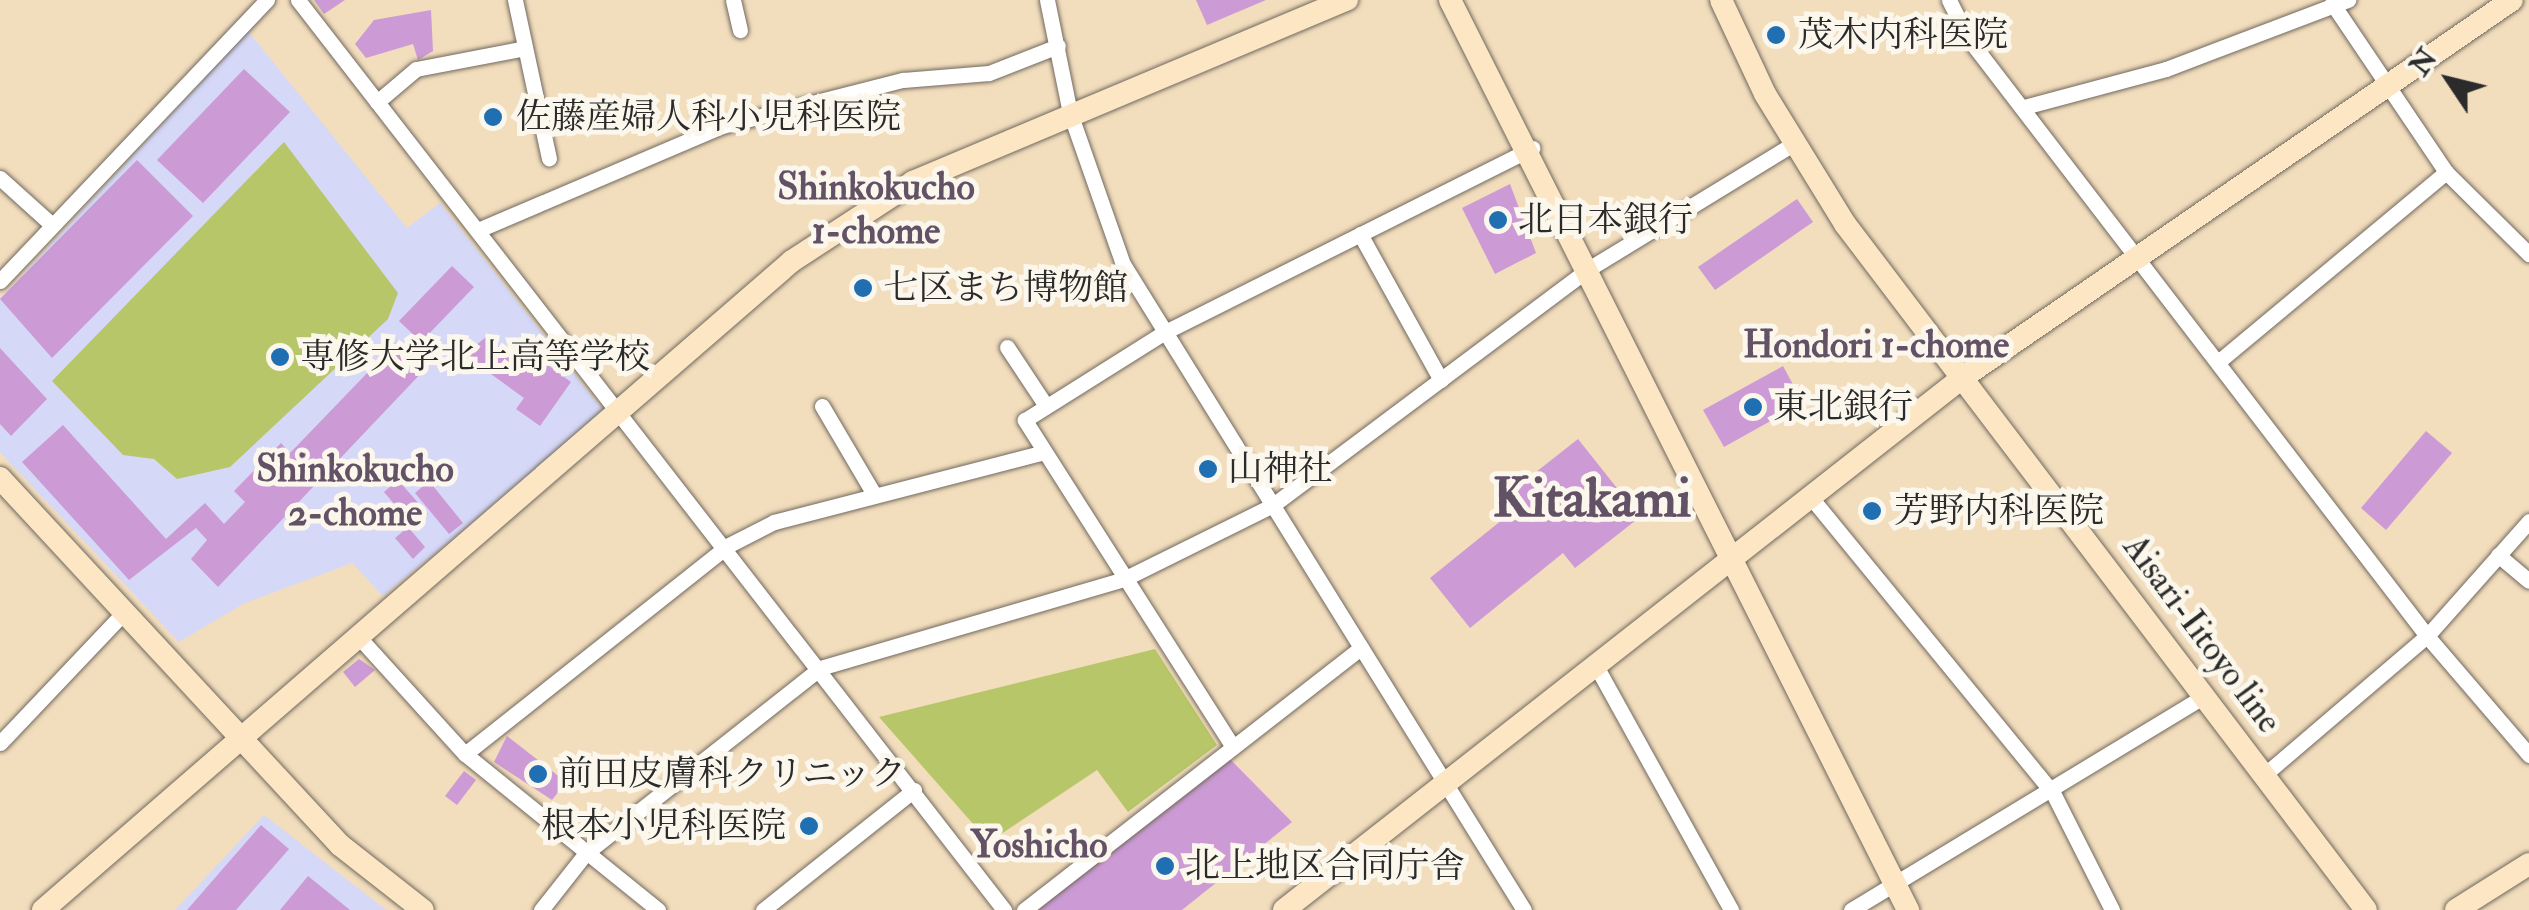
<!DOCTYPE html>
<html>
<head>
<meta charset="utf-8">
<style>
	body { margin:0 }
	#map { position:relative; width:2529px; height:910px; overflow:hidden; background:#f2ddbd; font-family:"IM FELL Double Pica","Noto Serif JP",serif }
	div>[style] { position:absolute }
	.built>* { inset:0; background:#d6d8f8 }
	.green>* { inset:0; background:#b7c668 }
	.building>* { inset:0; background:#cc9bd5 }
	.roads { filter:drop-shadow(0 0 2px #71695e) drop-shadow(0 0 2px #71695e) }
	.street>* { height:15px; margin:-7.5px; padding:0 7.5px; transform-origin:7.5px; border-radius:7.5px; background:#fff }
	.secondary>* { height:22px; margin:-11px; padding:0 11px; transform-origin:11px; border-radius:11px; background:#fce6c4 }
	.dots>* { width:28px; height:28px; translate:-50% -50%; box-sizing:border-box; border:5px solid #fbf7ec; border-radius:50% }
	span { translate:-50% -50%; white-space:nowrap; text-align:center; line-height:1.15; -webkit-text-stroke:10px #fbf7ec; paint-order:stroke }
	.poi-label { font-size:35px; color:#2b2b2b }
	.left { translate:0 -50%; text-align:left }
	.right { translate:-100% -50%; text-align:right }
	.street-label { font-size:35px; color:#2b2b2b }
	.neighbourhood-label { font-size:38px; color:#635266; font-weight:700 }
	.town-label { font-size:55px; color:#635266; font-weight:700 }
	.north { position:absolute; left:2399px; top:30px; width:100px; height:100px; -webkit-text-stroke:8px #fbf7ec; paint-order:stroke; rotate:305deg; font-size:28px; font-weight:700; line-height:40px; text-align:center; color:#2b2b2b }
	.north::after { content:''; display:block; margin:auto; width:35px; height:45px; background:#2b2b2b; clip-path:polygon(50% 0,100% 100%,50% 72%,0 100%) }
</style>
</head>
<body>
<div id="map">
	<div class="built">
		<i style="clip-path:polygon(248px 31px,407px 228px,440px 203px,606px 414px,383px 596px,352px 563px,243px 604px,179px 642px,0 452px,0 299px)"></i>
		<i style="clip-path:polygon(264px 815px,386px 910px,175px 910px)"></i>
	</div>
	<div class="green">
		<i style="clip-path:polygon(284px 142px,398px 293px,388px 319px,230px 467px,177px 479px,154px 459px,123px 455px,52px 381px)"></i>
		<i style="clip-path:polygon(1155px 649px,1217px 745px,1128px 812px,1097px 770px,989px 842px,879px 717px)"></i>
	</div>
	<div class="building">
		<i style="clip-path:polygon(314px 0,345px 0,324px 14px)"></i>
		<i style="clip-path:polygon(1196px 0,1266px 0,1207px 25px)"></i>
		<i style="clip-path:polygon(431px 10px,433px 51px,418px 60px,413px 44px,366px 58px,355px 44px,374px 20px)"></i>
		<i style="clip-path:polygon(244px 69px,290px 112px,203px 203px,157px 160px)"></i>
		<i style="clip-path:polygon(137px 160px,193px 216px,52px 358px,0 299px)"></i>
		<i style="clip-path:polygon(1510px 184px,1536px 253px,1495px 274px,1462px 208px)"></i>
		<i style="clip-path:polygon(1797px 199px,1813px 222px,1715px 290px,1698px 267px)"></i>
		<i style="clip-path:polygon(452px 266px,474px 287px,421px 342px,399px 321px)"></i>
		<i style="clip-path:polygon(486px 337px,515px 358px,523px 347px,571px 382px,540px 426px,516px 409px,524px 398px,473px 361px,469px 351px)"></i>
		<i style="clip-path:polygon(398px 341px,427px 367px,218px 587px,191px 559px,207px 540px,196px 528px,129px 580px,22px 462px,63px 425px,166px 539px,205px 503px,224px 524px,245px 502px,234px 491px,281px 443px,290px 453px)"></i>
		<i style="clip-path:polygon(0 348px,47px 399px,11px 436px,0 424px)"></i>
		<i style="clip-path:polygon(1783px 366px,1803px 403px,1724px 447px,1703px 410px)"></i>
		<i style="clip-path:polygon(2426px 431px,2452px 453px,2386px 530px,2361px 508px)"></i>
		<i style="clip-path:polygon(1578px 439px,1640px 517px,1575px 568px,1563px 553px,1470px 628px,1430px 578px,1518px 507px,1508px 494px)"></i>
		<i style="clip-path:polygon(398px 480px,428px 514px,413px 526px,384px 492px)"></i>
		<i style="clip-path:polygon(429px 481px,463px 523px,449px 534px,415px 493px)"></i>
		<i style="clip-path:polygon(408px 527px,425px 547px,413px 559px,395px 538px)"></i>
		<i style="clip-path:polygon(359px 659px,375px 670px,355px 687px,343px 672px)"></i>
		<i style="clip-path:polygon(507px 736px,566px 782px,552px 800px,494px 762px)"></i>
		<i style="clip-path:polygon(1228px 757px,1292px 822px,1182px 910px,1038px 910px)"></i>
		<i style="clip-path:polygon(464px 771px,476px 780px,457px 805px,445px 796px)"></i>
		<i style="clip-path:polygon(261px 825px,289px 849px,236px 910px,187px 910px)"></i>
		<i style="clip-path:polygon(308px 876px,350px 910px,280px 910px)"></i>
	</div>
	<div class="roads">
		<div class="street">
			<i style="left:298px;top:0;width:1152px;rotate:52.19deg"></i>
			<i style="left:515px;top:0;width:162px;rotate:77.9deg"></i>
			<i style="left:733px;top:0;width:31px;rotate:77deg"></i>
			<i style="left:1047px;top:0;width:115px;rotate:78.5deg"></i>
			<i style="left:1070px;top:113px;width:160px;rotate:70.7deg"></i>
			<i style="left:1123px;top:264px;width:760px;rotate:58.17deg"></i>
			<i style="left:1949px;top:0;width:42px;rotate:63.4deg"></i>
			<i style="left:1968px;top:38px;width:754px;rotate:52.49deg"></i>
			<i style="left:2427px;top:636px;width:157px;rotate:49.4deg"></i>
			<i style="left:2332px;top:3px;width:204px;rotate:56deg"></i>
			<i style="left:2446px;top:172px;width:117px;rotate:44.7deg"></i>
			<i style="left:377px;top:102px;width:51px;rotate:-40.2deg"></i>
			<i style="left:416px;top:69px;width:111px;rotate:-10.9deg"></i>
			<i style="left:2024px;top:107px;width:147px;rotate:-15deg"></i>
			<i style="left:2166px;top:69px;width:195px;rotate:-20.8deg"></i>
			<i style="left:0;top:178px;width:70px;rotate:42.1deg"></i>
			<i style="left:478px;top:230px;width:265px;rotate:-23.1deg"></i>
			<i style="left:722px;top:126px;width:187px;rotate:-14.3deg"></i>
			<i style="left:903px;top:80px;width:86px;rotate:-4.7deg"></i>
			<i style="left:989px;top:73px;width:74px;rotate:-21.4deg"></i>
			<i style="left:1360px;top:234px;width:167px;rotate:61deg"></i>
			<i style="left:0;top:281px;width:388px;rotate:-46.5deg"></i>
			<i style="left:1007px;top:347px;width:71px;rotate:56.5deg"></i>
			<i style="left:2218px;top:362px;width:297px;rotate:-39.8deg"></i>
			<i style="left:822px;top:406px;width:104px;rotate:59.5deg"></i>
			<i style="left:1809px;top:495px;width:385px;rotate:50.7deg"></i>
			<i style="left:2053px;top:793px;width:131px;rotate:63.2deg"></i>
			<i style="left:2498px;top:555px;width:40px;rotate:40deg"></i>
			<i style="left:356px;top:634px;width:162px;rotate:47.8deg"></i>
			<i style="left:465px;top:754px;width:248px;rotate:38.9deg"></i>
			<i style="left:1596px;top:666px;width:279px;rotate:61deg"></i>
			<i style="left:0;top:743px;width:183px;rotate:-46.5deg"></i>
			<i style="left:1233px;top:747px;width:388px;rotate:-122.5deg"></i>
			<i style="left:1025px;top:420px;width:165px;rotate:-32.2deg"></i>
			<i style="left:1165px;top:332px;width:411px;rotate:-26.6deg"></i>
			<i style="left:465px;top:754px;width:335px;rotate:-38.4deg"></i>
			<i style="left:727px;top:546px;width:53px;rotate:-27.1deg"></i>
			<i style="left:774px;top:522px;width:275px;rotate:-14.5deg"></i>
			<i style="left:2264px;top:775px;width:214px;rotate:-40.5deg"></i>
			<i style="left:2427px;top:636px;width:154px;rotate:-48.4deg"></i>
			<i style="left:541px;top:910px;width:73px;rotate:-51.7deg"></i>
			<i style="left:586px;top:853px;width:298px;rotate:-38.3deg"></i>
			<i style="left:820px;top:668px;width:317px;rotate:-16.3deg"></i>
			<i style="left:1124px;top:579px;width:166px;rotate:-26.4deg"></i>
			<i style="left:1273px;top:505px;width:396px;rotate:-36.8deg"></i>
			<i style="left:1590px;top:268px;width:240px;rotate:-31.4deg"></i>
			<i style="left:763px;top:910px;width:193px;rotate:-38.5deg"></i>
			<i style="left:1024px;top:910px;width:427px;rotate:-37.9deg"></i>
			<i style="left:1851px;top:910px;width:414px;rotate:-31.2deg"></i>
		</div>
		<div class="secondary">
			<i style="left:1450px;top:0;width:1019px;rotate:63.28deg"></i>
			<i style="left:1721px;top:0;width:104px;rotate:64.9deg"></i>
			<i style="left:1765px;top:94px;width:153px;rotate:58.4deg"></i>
			<i style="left:1845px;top:224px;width:861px;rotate:52.78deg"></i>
			<i style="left:0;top:478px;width:500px;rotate:47.19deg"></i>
			<i style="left:340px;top:845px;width:105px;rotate:38.1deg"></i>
			<i style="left:43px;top:910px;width:991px;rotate:-40.91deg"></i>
			<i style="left:792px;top:261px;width:145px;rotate:-33.1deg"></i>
			<i style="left:913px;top:182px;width:471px;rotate:-22.8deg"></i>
			<i style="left:1284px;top:910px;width:862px;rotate:-38.12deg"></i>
			<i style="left:1962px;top:378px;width:667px;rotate:-34.5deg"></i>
			<i style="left:2456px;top:910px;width:86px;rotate:-32.2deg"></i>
		</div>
	</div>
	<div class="dots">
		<i style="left:1776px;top:35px;background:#1f6fb2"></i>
		<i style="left:493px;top:117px;background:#1f6fb2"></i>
		<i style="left:1498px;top:220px;background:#1f6fb2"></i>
		<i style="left:863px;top:288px;background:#1f6fb2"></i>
		<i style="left:280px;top:357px;background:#1f6fb2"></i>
		<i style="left:1753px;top:407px;background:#1f6fb2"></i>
		<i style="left:1208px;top:469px;background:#1f6fb2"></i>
		<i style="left:1872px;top:511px;background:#1f6fb2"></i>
		<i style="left:538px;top:774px;background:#1f6fb2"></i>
		<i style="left:809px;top:826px;background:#1f6fb2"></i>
		<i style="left:1165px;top:866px;background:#1f6fb2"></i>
	</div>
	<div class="poi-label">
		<span class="left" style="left:1798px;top:35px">茂木内科医院</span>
		<span class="left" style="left:516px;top:117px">佐藤産婦人科小児科医院</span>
		<span class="left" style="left:1518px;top:220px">北日本銀行</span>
		<span class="left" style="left:883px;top:288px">七区まち博物館</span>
		<span class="left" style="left:300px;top:357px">専修大学北上高等学校</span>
		<span class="left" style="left:1773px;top:407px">東北銀行</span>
		<span class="left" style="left:1228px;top:469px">山神社</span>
		<span class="left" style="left:1894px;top:511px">芳野内科医院</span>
		<span class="left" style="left:558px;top:774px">前田皮膚科クリニック</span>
		<span class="right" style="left:786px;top:826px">根本小児科医院</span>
		<span class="left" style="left:1185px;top:866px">北上地区合同庁舎</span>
	</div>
	<div class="street-label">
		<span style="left:2202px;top:634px;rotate:53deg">Aisari-Iitoyo line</span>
	</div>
	<div class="neighbourhood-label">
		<span style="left:876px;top:210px">Shinkokucho<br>1-chome</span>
		<span style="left:1876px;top:346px">Hondori 1-chome</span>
		<span style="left:355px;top:492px">Shinkokucho<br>2-chome</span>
		<span style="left:1039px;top:846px">Yoshicho</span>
	</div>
	<div class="town-label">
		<span style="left:1592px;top:499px">Kitakami</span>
	</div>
	<div class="north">N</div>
</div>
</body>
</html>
